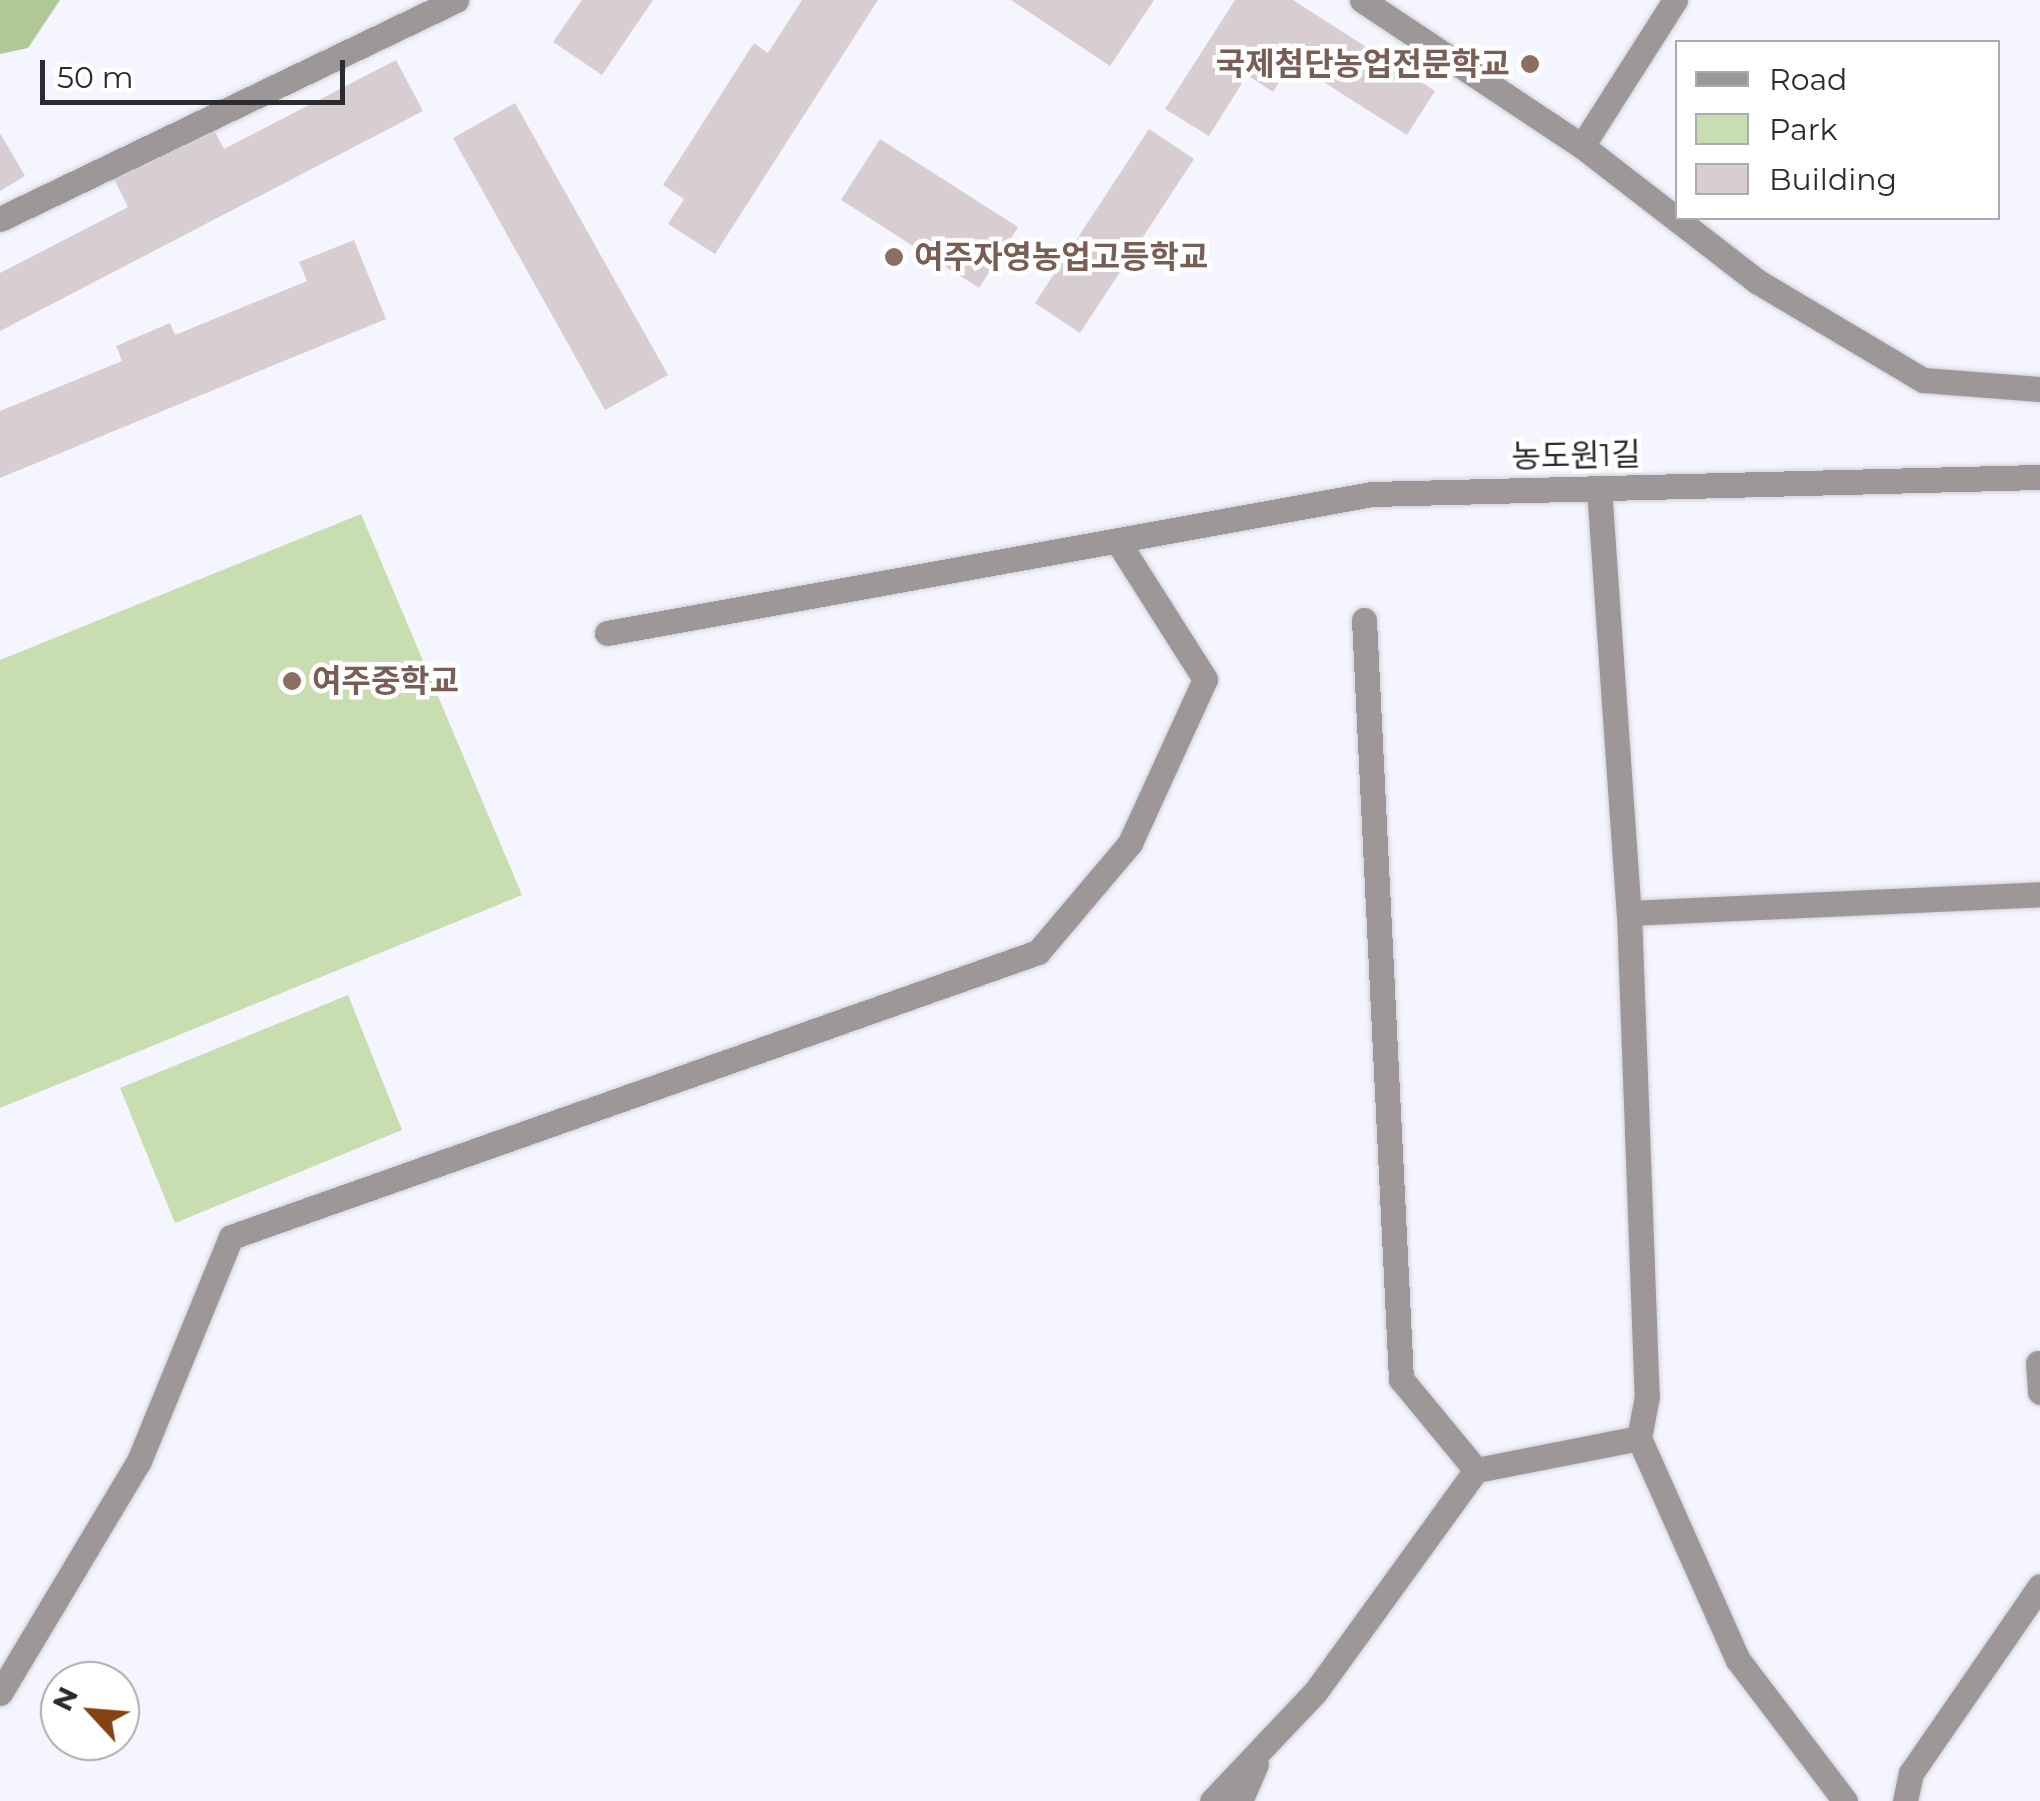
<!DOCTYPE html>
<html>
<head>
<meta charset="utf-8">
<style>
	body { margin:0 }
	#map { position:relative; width:2040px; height:1801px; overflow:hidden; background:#f4f5ff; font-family:Montserrat,"Noto Sans KR",sans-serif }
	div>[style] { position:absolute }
	.green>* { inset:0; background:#c8deb0 }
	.forest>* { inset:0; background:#b0c895 }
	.building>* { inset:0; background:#d8ced1 }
	.roads { filter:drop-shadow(0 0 2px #d0d1da) drop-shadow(0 0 2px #d0d1da) }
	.service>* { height:25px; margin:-12.5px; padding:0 12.5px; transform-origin:12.5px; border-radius:12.5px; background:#9d9897 }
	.minor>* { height:25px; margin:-12.5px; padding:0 12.5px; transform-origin:12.5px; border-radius:12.5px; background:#9d9897 }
	.dots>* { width:28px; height:28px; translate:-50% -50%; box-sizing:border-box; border:5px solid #fff; border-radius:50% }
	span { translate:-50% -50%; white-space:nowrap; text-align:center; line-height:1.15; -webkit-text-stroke:9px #fff; paint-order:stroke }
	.education-label { font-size:32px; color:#785e54; font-weight:700 }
	.right { translate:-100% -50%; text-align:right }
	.left { translate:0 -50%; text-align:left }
	.street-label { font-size:32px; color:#2b2c2f }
	.legend { position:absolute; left:1675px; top:40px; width:325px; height:180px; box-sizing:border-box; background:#fff; border:2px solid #aaabac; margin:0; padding:12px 18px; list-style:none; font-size:30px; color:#2b2c2f }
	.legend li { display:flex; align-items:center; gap:20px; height:50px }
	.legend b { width:50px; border:2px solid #aaabac }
	.north { position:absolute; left:40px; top:1661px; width:100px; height:100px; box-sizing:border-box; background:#fff; border:2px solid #aaabac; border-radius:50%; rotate:296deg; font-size:28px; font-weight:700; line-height:40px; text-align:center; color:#2b2c2f }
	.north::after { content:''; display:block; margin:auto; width:35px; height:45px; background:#844211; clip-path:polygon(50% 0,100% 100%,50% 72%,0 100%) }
	.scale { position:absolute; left:40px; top:60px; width:305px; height:45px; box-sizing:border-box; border:5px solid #2b2c2f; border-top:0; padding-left:12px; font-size:30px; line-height:35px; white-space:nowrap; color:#2b2c2f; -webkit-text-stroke:8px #fff; paint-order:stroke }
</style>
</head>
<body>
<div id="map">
	<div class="green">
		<i style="clip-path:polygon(361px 514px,522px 895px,0 1108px,0 660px)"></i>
		<i style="clip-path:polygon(348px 995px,402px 1130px,175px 1223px,120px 1088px)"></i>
	</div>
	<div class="forest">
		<i style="clip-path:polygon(0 0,60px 0,28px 48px,0 54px)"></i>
	</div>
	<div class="building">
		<i style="clip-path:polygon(582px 0,653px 0,602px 75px,553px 42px)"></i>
		<i style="clip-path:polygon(802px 0,878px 0,715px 254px,668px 224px,684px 199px,663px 185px,754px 43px,768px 53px)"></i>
		<i style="clip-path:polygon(1011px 0,1154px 0,1110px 66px)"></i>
		<i style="clip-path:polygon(1235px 0,1293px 0,1435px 91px,1407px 135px,1292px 62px,1273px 92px,1247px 75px,1209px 136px,1165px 109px)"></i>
		<i style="clip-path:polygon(396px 60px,423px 111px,0 331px,0 273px,128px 207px,112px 175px,211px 124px,224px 149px)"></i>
		<i style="clip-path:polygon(515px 103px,668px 375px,605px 410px,453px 138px)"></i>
		<i style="clip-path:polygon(1149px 129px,1194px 159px,1080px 333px,1035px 303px)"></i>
		<i style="clip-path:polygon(0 133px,25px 176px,0 191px)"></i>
		<i style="clip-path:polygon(880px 139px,1018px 227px,979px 288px,841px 200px)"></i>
		<i style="clip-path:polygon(354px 240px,386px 319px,0 478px,0 411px,122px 361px,116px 346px,170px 323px,175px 335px,307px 281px,299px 262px)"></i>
	</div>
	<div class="roads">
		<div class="service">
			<i style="left:1362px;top:0;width:264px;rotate:33.6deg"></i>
			<i style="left:1582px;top:146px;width:222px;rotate:37.7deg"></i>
			<i style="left:1758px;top:282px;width:192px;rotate:30.7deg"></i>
			<i style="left:1923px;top:380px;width:117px;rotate:4.4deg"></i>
			<i style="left:1582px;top:146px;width:173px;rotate:-57.5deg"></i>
			<i style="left:0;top:219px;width:506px;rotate:-25.65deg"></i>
			<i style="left:1599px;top:488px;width:426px;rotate:86deg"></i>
			<i style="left:1629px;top:913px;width:483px;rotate:87.9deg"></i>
			<i style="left:1647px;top:1396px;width:43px;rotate:100.8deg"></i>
			<i style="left:1639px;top:1438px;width:243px;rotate:66deg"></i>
			<i style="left:1738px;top:1660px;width:177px;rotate:52.8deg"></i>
			<i style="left:1629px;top:913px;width:411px;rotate:-2.6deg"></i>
			<i style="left:2038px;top:1363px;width:29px;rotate:86deg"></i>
			<i style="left:1476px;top:1470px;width:166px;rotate:-11.1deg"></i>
			<i style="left:1212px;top:1801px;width:151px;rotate:-46.6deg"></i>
			<i style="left:1316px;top:1691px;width:273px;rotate:-54.1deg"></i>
			<i style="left:1476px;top:1470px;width:118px;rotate:-129.5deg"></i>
			<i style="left:1401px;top:1379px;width:760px;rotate:-92.79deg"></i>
			<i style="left:1240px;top:1801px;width:40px;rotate:-66.6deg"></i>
			<i style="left:1905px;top:1801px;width:29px;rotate:-78deg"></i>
			<i style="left:1911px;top:1773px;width:227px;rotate:-55.4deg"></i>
		</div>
		<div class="minor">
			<i style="left:607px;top:633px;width:778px;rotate:-10.3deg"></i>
			<i style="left:1372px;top:494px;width:668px;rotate:-1.46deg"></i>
			<i style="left:0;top:1693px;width:270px;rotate:-59.1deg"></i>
			<i style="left:139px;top:1461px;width:242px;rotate:-67.7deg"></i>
			<i style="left:231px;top:1237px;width:856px;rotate:-19.45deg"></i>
			<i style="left:1038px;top:952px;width:143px;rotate:-49.8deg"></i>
			<i style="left:1130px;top:843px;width:180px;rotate:-65.4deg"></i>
			<i style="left:1205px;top:679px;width:162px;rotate:-122.4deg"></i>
		</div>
	</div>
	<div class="dots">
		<i style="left:1530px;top:64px;background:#8d6e63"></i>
		<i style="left:894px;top:257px;background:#8d6e63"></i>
		<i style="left:292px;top:681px;background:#8d6e63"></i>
	</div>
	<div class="education-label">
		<span class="right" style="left:1510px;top:64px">국제첨단농업전문학교</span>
		<span class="left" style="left:914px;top:257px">여주자영농업고등학교</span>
		<span class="left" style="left:312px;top:681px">여주중학교</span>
	</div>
	<div class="street-label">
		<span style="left:1576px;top:456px;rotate:-1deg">농도원1길</span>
	</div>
	<ul class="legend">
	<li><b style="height:12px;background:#9d9897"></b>Road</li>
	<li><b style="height:28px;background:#c8deb0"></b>Park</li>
	<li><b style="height:28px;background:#d8ced1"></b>Building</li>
	</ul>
	<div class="north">N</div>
	<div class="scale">50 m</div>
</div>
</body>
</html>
